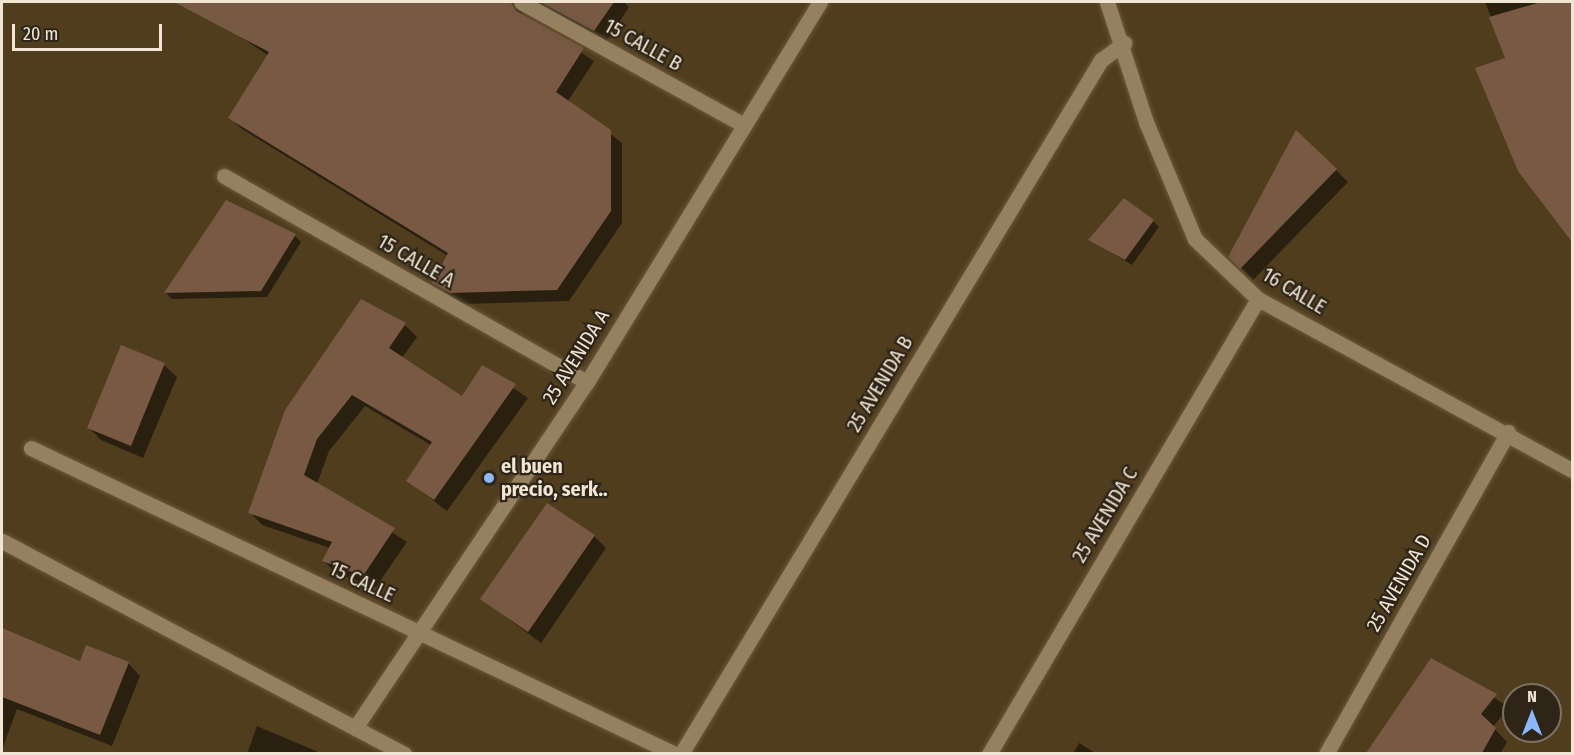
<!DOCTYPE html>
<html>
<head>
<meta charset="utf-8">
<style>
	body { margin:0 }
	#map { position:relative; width:1574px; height:755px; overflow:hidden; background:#503d1e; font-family:"Fira Sans Condensed",sans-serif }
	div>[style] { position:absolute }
	.shadow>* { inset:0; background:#0007 }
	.building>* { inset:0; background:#785943 }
	.roads { filter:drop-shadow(0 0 2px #6a593d) drop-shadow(0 0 2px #6a593d) }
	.minor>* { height:15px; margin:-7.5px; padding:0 7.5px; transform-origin:7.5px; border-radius:7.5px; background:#95805f }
	.dots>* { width:16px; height:16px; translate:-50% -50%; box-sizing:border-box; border:3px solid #2e2518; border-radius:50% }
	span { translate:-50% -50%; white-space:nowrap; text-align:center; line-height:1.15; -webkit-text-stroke:4.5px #2e2518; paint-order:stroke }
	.street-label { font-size:20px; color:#f1e5d3 }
	.poi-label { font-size:20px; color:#f1e5d3; font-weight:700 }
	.left { translate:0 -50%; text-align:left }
	.frame { position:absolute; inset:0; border:3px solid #f1e5d3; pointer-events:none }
	.north { position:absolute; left:1502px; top:683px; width:60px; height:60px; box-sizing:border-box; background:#2e2518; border:2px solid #7c7263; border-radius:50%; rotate:0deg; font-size:16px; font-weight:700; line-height:24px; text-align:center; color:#f1e5d3 }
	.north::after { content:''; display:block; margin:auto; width:21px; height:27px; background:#8bb9fc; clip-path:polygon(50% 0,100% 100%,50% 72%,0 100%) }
	.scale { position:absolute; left:12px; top:24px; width:150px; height:27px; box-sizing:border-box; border:3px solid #f1e5d3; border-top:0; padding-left:8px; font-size:18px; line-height:21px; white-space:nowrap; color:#f1e5d3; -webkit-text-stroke:4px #2e2518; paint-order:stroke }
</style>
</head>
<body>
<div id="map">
	<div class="shadow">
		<i style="clip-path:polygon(242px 2px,388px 2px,397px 7px,400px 2px,624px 2px,629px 7px,606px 42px,528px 4px,522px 14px,594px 61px,568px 101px,622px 143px,622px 223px,569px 301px,462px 304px,433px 282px,448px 256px,242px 129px,230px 118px,269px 56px,227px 28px)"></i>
		<i style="clip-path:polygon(1485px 2px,1572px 2px,1572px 239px,1519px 170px,1507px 59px)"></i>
		<i style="clip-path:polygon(1336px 170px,1348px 182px,1253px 280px,1230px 257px)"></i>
		<i style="clip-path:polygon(1153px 221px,1159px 227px,1132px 265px,1090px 240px)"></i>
		<i style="clip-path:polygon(295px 236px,301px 242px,267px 297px,172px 299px,166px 293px)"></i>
		<i style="clip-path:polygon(405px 325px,417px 337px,402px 358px,462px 398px,482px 367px,528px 398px,447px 511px,408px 481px,431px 445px,365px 406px,329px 451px,317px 484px,407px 542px,376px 587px,336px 573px,324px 561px,330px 548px,262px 525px,250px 512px)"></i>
		<i style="clip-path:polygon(122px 347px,164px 365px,177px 377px,143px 458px,101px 440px,89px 428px)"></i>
		<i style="clip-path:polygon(594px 536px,606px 548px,541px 643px,482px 599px)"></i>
		<i style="clip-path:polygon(2px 630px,81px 663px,128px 663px,140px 676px,112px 746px,17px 709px,2px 750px)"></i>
		<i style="clip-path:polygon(1432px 660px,1509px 707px,1493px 727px,1507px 742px,1500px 754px,1371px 754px)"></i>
		<i style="clip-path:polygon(257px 726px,323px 754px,247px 754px)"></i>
		<i style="clip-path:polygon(1079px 743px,1097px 754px,1073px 754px)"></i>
	</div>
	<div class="building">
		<i style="clip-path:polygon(174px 2px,511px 2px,516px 11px,584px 48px,556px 92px,611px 130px,611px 211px,557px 290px,450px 293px,432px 283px,448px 253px,228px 118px,269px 52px)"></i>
		<i style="clip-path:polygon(540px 2px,614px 2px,594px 31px)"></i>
		<i style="clip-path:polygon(1541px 2px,1572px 2px,1572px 242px,1518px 171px,1475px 68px,1505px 58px,1489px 17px)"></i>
		<i style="clip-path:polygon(1296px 130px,1337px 169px,1240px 269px,1228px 257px)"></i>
		<i style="clip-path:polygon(1124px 198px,1154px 220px,1125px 260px,1088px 240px)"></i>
		<i style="clip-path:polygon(226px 200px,296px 234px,261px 291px,164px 293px)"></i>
		<i style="clip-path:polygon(361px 299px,406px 323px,389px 348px,462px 396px,482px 365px,516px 384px,434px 500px,406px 481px,432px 442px,352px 395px,317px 439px,304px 475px,395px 528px,363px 576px,322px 561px,332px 542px,248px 513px,285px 410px)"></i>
		<i style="clip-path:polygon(121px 345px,165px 363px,131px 446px,87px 428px)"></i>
		<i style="clip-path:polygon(547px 503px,595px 535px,528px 632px,480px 599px)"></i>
		<i style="clip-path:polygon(2px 628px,80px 661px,86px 645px,129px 662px,100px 735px,2px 697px)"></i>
		<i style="clip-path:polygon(1431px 658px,1497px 694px,1481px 714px,1496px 728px,1482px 753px,1366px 753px)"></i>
	</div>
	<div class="roads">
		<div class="minor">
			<i style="left:521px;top:2px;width:255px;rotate:28.9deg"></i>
			<i style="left:1107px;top:2px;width:126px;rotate:72deg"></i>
			<i style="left:1146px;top:122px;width:127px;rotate:67.3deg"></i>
			<i style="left:1195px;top:239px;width:87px;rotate:43.6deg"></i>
			<i style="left:1258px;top:299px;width:358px;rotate:28.6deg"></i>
			<i style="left:224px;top:176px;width:417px;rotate:29.6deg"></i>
			<i style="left:31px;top:448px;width:713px;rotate:25.41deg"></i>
			<i style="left:2px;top:541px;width:455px;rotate:27.9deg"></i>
			<i style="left:355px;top:728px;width:417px;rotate:-56.2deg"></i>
			<i style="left:587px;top:382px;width:446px;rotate:-58.5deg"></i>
			<i style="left:681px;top:754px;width:811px;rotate:-58.82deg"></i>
			<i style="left:1101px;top:60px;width:29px;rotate:-36deg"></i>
			<i style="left:989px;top:754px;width:529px;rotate:-59.41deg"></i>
			<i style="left:1326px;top:754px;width:370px;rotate:-60.5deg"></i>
		</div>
	</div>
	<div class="dots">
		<i style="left:489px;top:478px;background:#8bb9fc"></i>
	</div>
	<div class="street-label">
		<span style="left:643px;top:45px;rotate:29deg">15 CALLE B</span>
		<span style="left:416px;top:261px;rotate:30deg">15 CALLE A</span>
		<span style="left:1294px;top:291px;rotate:31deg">16 CALLE</span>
		<span style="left:576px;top:357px;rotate:-58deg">25 AVENIDA A</span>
		<span style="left:880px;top:384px;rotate:-59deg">25 AVENIDA B</span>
		<span style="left:1105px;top:515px;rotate:-59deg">25 AVENIDA C</span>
		<span style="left:362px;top:582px;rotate:25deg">15 CALLE</span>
		<span style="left:1399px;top:583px;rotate:-60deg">25 AVENIDA D</span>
	</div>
	<div class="poi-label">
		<span class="left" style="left:501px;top:478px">el buen<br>precio, serk..</span>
	</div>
	<div class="frame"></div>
	<div class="north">N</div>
	<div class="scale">20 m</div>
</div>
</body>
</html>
